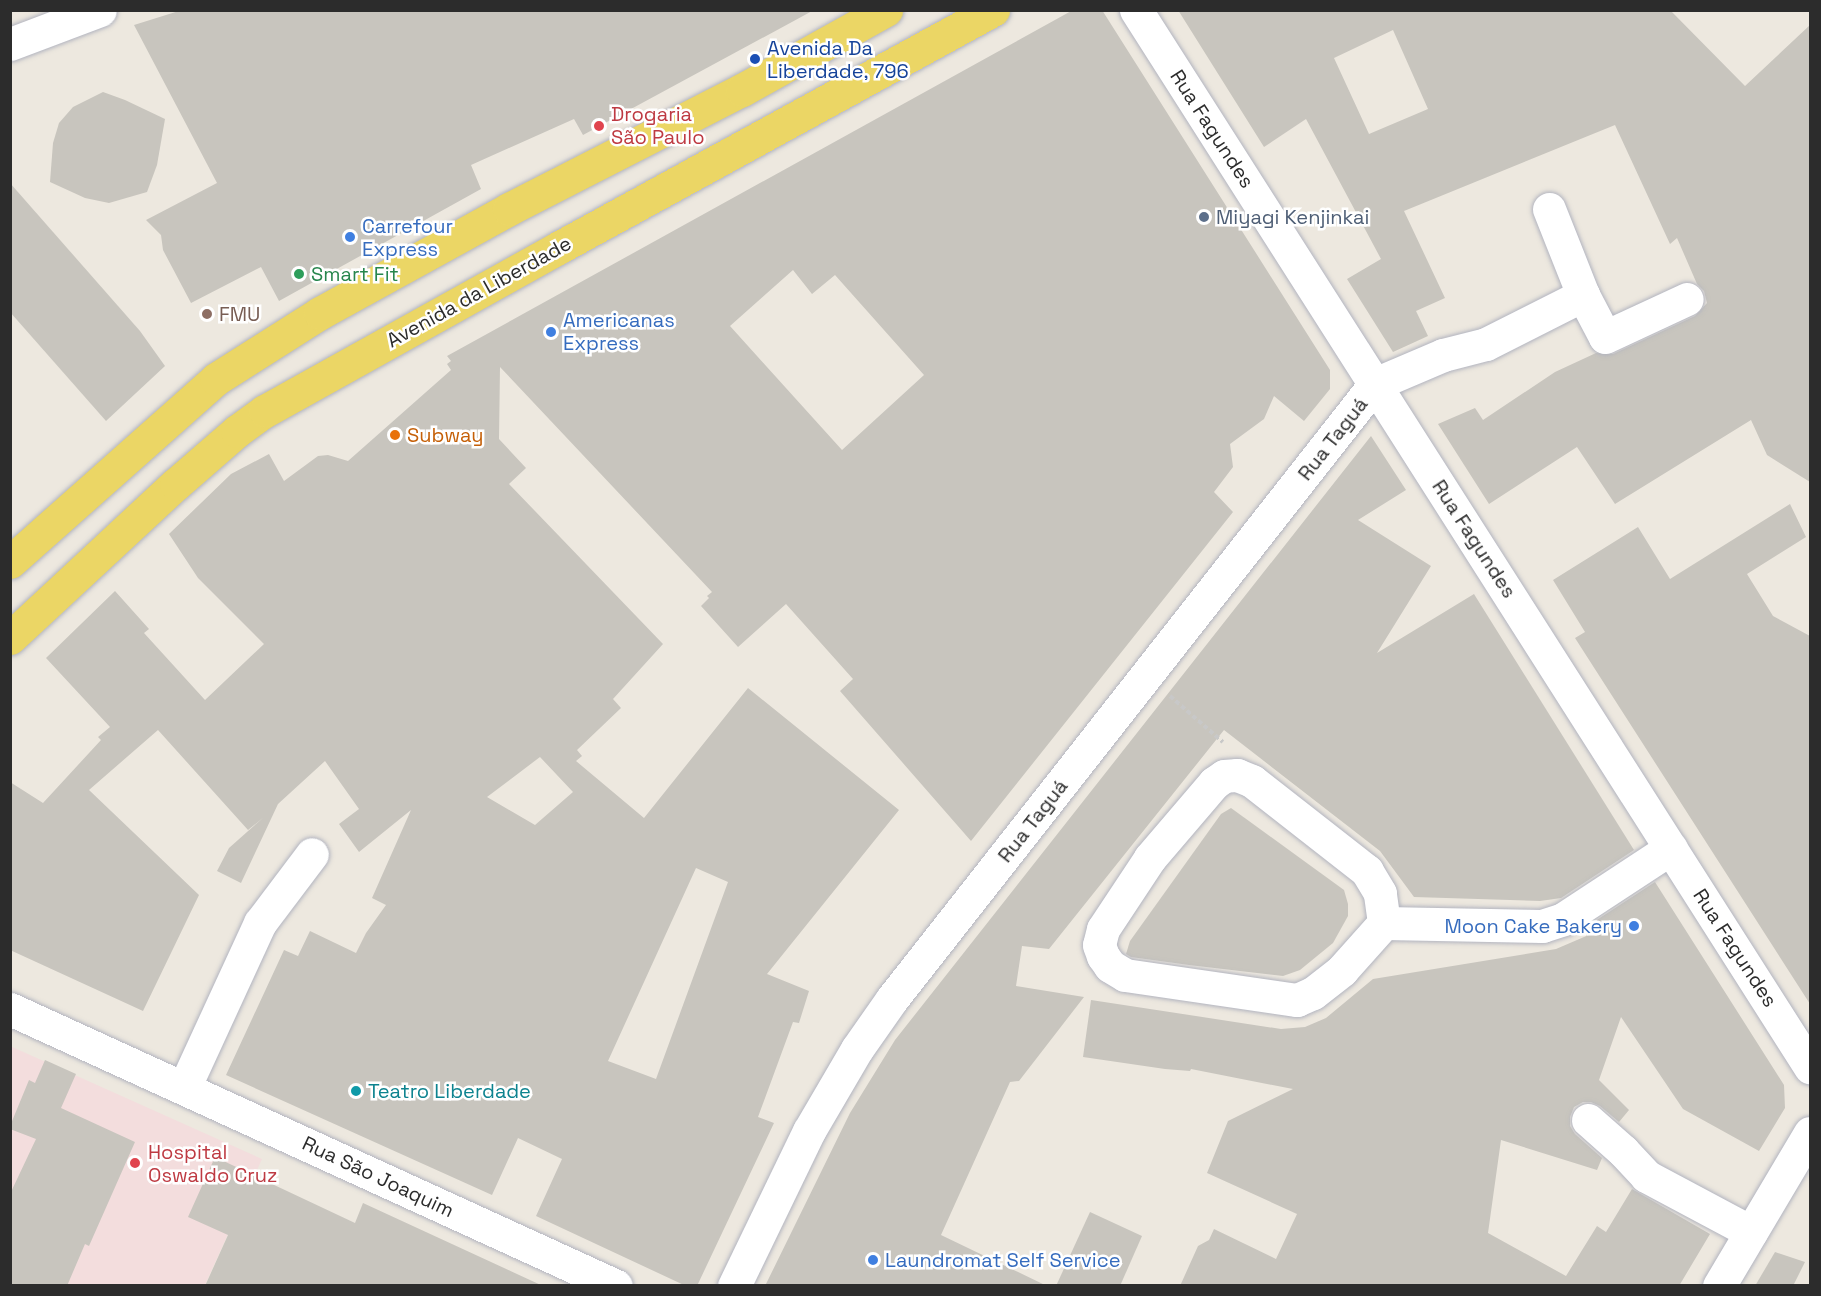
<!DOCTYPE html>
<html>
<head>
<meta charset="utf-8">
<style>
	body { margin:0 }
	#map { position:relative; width:1821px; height:1296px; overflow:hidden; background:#ede8df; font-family:"Space Grotesk",sans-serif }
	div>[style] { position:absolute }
	.medical>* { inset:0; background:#f3dddd }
	.building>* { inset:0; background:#c8c5be }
	.path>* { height:4px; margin-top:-2px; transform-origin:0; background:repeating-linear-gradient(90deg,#c8c8c8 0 4.5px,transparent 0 7.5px) }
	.roads { filter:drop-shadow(0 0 2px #b2b4bf) drop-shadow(0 0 2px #b2b4bf) }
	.minor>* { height:33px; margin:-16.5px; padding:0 16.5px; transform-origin:16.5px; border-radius:16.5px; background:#fff }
	.major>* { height:33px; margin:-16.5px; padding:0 16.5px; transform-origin:16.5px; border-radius:16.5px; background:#ebd665 }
	.dots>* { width:16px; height:16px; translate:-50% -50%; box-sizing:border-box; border:3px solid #fff; border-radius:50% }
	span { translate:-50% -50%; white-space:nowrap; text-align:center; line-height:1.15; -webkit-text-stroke:5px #fff; paint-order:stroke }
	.transit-label { font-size:20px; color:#164399 }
	.left { translate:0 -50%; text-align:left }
	.health-label { font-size:20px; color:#be3a42 }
	.street-label { font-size:20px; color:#2c2c2c }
	.service-label { font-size:20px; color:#4e5e75 }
	.shop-label { font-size:20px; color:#366cbe }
	.right { translate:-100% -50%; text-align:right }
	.leisure-label { font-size:20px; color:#27864d }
	.education-label { font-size:20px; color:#785e54 }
	.food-label { font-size:20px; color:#c56008 }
	.culture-label { font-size:20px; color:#0d838f }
	.frame { position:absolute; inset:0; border:12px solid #2c2c2c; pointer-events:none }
</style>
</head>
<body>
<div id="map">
	<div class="medical">
		<i style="clip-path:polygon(10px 1046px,262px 1159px,205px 1285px,11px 1285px)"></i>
	</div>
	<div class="building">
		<i style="clip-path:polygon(182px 10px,814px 10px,583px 135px,574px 119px,471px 165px,481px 189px,279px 301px,261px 267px,191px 303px,163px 250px,161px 235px,146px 220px,217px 183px,134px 25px)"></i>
		<i style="clip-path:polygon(evenodd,1073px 10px,1102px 10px,1330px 370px,1330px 389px,1304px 421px,1274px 396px,1264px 419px,1230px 444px,1233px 467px,1214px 492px,1233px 512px,971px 841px,840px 691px,853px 679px,786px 604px,738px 647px,701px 606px,709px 598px,707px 596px,712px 592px,500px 367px,499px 439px,526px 468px,509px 484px,663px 644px,613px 699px,621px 708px,577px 750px,582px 756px,576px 761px,644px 818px,748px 688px,899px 810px,767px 974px,809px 991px,799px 1023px,793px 1022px,758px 1117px,774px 1123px,697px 1286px,686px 1286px,536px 1216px,562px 1159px,518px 1138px,492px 1195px,226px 1075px,284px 950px,298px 956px,310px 931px,356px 953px,366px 933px,386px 905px,372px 898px,411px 810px,359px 852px,339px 824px,359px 809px,325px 761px,278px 804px,241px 883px,217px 871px,229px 848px,264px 817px,248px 830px,158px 730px,89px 790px,199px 895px,143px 1011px,10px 950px,10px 782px,43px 803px,101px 740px,98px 737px,110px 727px,46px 658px,115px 591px,149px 629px,144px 633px,205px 700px,264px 644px,198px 578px,169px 534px,231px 474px,269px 454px,284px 481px,318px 456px,328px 455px,348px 461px,451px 370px,447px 364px,451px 361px,447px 356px,1073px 10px,793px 270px,812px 294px,835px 275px,924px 375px,842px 450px,730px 326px,793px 270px,1073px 10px,540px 757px,573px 792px,535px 825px,487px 797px,540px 757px,1073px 10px,696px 868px,728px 882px,656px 1079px,608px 1061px,696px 868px)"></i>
		<i style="clip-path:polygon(evenodd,1178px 10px,1670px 10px,1745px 86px,1810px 25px,1810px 482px,1767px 455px,1751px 420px,1615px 504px,1577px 447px,1489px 504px,1438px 424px,1475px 408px,1483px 420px,1555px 372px,1596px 353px,1613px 354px,1695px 316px,1707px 303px,1704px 291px,1697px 284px,1677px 238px,1670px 244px,1615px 125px,1404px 211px,1445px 298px,1416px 311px,1428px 336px,1393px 352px,1347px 279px,1381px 259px,1306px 119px,1264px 147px,1178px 10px,1393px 30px,1428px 109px,1369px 134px,1334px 58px,1393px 30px)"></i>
		<i style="clip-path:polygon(103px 92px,125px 100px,165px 119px,157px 165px,147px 192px,109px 203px,85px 198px,50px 182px,53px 143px,59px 123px,73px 107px)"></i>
		<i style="clip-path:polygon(10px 183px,140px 331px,165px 366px,106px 421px,10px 312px)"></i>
		<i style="clip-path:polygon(1371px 436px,1406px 490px,1358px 520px,1431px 566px,1377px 653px,1474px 594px,1634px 850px,1561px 898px,1540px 901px,1414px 897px,1380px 851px,1224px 730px,1049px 949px,1022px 946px,1016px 986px,1084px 997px,1019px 1081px,1010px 1082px,941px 1235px,1047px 1286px,765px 1286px,850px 1113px,895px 1040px)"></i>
		<i style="clip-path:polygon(1790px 504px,1806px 537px,1747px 574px,1773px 616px,1810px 636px,1810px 1004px,1575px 638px,1585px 632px,1553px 580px,1638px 527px,1670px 579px)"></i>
		<i style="clip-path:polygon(1231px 808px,1344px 890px,1348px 904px,1348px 916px,1333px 943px,1300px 970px,1283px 976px,1189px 965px,1131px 957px,1126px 954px,1130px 941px,1221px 814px)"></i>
		<i style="clip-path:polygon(1655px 882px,1784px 1085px,1785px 1108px,1759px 1151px,1683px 1109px,1621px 1017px,1599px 1080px,1629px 1110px,1619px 1122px,1600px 1106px,1591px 1102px,1583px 1102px,1574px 1107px,1570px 1117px,1570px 1126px,1575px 1134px,1602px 1158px,1597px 1170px,1501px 1140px,1488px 1233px,1566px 1276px,1597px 1226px,1606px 1232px,1632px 1189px,1710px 1234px,1679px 1286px,1180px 1286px,1198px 1246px,1209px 1240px,1214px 1229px,1276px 1259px,1297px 1214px,1207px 1173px,1228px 1121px,1293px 1089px,1191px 1069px,1190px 1071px,1165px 1069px,1083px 1057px,1091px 1000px,1281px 1029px,1305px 1027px,1326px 1018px,1373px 979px,1556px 949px,1591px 934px,1586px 927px)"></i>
		<i style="clip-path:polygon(45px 1060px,76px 1074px,61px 1108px,135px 1142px,89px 1246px,85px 1244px,67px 1286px,10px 1286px,10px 1194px,36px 1139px,10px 1129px,10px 1126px,29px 1080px,35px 1083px)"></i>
		<i style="clip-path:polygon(215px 1157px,355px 1223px,363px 1203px,543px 1286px,205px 1286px,228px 1235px,188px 1217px)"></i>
		<i style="clip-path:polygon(1090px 1212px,1142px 1236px,1120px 1286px,1056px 1286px)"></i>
		<i style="clip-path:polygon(1775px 1252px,1805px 1262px,1793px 1286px,1755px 1286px)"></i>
	</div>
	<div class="path">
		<i style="left:1170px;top:696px;width:70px;rotate:41deg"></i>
	</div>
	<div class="roads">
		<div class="minor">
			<i style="left:1136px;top:10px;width:1254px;rotate:57.48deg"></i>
			<i style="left:10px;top:44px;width:96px;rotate:-20.7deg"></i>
			<i style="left:1549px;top:209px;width:92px;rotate:68.4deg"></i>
			<i style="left:1384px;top:923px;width:30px;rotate:-98deg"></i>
			<i style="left:1380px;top:893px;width:26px;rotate:-121deg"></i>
			<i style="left:1367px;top:871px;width:146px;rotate:-142deg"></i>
			<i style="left:1252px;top:781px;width:16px;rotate:-158deg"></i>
			<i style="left:1237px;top:775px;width:13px;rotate:176deg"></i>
			<i style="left:1224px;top:776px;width:12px;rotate:145deg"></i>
			<i style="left:1214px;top:783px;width:99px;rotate:130.5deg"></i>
			<i style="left:1150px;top:858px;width:85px;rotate:123.5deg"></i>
			<i style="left:1103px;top:929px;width:16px;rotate:104deg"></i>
			<i style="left:1099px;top:945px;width:12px;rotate:70deg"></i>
			<i style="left:1103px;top:956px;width:12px;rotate:55deg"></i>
			<i style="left:1110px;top:966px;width:17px;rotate:31deg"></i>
			<i style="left:1125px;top:975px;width:174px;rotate:8.3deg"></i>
			<i style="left:1297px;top:1000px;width:17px;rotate:-24deg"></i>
			<i style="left:1313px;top:993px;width:37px;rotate:-38deg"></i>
			<i style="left:1342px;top:970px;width:63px;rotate:-48.2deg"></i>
			<i style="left:1384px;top:923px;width:158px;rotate:1.1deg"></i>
			<i style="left:1542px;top:926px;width:22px;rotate:-18deg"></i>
			<i style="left:1563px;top:919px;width:129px;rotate:-33.3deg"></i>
			<i style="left:10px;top:1009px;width:666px;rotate:24.56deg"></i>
			<i style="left:184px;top:1088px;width:182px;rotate:-65.3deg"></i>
			<i style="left:260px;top:923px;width:86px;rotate:-53deg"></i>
			<i style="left:1588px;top:1120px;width:47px;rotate:41.5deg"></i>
			<i style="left:1623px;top:1151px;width:34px;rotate:47deg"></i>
			<i style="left:1646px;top:1176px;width:119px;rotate:28.1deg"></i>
			<i style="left:734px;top:1286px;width:172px;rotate:-64.2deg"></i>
			<i style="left:809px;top:1131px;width:95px;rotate:-59.7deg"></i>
			<i style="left:857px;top:1049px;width:61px;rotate:-55deg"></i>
			<i style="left:892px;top:999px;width:782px;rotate:-51.86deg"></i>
			<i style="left:1375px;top:384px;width:74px;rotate:-23.1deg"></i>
			<i style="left:1443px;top:355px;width:44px;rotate:-14.3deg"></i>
			<i style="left:1486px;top:344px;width:109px;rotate:-26.8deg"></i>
			<i style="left:1583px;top:295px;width:47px;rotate:62.4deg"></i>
			<i style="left:1605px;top:337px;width:90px;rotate:-24.9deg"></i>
			<i style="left:1719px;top:1286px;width:178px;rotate:-59.3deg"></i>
		</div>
		<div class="major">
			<i style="left:10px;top:562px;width:276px;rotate:-41.6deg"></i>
			<i style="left:216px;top:379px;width:123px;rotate:-32.4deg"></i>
			<i style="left:320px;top:313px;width:216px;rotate:-28.8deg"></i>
			<i style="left:509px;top:209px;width:262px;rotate:-27.1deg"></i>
			<i style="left:742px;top:90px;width:165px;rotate:-29.1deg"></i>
			<i style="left:10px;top:638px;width:226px;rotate:-42.9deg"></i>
			<i style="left:176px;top:484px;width:81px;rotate:-41deg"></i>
			<i style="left:237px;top:431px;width:34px;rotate:-36deg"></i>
			<i style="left:265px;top:411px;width:335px;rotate:-29.1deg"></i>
			<i style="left:558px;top:248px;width:496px;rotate:-28.7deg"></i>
		</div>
	</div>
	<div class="dots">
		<i style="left:755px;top:59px;background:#1a4fb4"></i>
		<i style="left:599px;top:126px;background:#e0444e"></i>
		<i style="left:1204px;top:217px;background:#5c6f8a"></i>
		<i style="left:350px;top:237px;background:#3f7fe0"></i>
		<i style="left:299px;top:274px;background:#2e9e5b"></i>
		<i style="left:207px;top:314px;background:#8d6e63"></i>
		<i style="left:551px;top:332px;background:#3f7fe0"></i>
		<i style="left:395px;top:435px;background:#e8710a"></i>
		<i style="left:1634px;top:926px;background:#3f7fe0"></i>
		<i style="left:356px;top:1091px;background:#0f9aa8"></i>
		<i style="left:135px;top:1163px;background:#e0444e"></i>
		<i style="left:873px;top:1260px;background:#3f7fe0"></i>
	</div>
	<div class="transit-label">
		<span class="left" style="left:767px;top:60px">Avenida Da<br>Liberdade, 796</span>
	</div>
	<div class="health-label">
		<span class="left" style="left:611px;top:126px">Drogaria<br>São Paulo</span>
		<span class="left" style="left:148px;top:1164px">Hospital<br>Oswaldo Cruz</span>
	</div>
	<div class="street-label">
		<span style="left:1212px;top:129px;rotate:57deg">Rua Fagundes</span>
		<span style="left:479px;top:292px;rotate:-29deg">Avenida da Liberdade</span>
		<span style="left:1333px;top:439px;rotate:-52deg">Rua Taguá</span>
		<span style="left:1474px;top:539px;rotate:57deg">Rua Fagundes</span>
		<span style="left:1033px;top:821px;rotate:-52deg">Rua Taguá</span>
		<span style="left:1735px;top:948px;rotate:57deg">Rua Fagundes</span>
		<span style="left:378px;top:1177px;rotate:25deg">Rua São Joaquim</span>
	</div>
	<div class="service-label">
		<span class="left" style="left:1216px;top:217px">Miyagi Kenjinkai</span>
	</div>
	<div class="shop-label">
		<span class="left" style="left:362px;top:238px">Carrefour<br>Express</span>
		<span class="left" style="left:563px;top:332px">Americanas<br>Express</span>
		<span class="right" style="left:1622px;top:926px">Moon Cake Bakery</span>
		<span class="left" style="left:885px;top:1260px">Laundromat Self Service</span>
	</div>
	<div class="leisure-label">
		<span class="left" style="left:311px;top:274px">Smart Fit</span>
	</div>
	<div class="education-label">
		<span class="left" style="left:219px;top:314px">FMU</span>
	</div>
	<div class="food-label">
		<span class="left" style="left:407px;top:435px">Subway</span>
	</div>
	<div class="culture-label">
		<span class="left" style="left:368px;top:1091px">Teatro Liberdade</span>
	</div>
	<div class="frame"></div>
</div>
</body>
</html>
